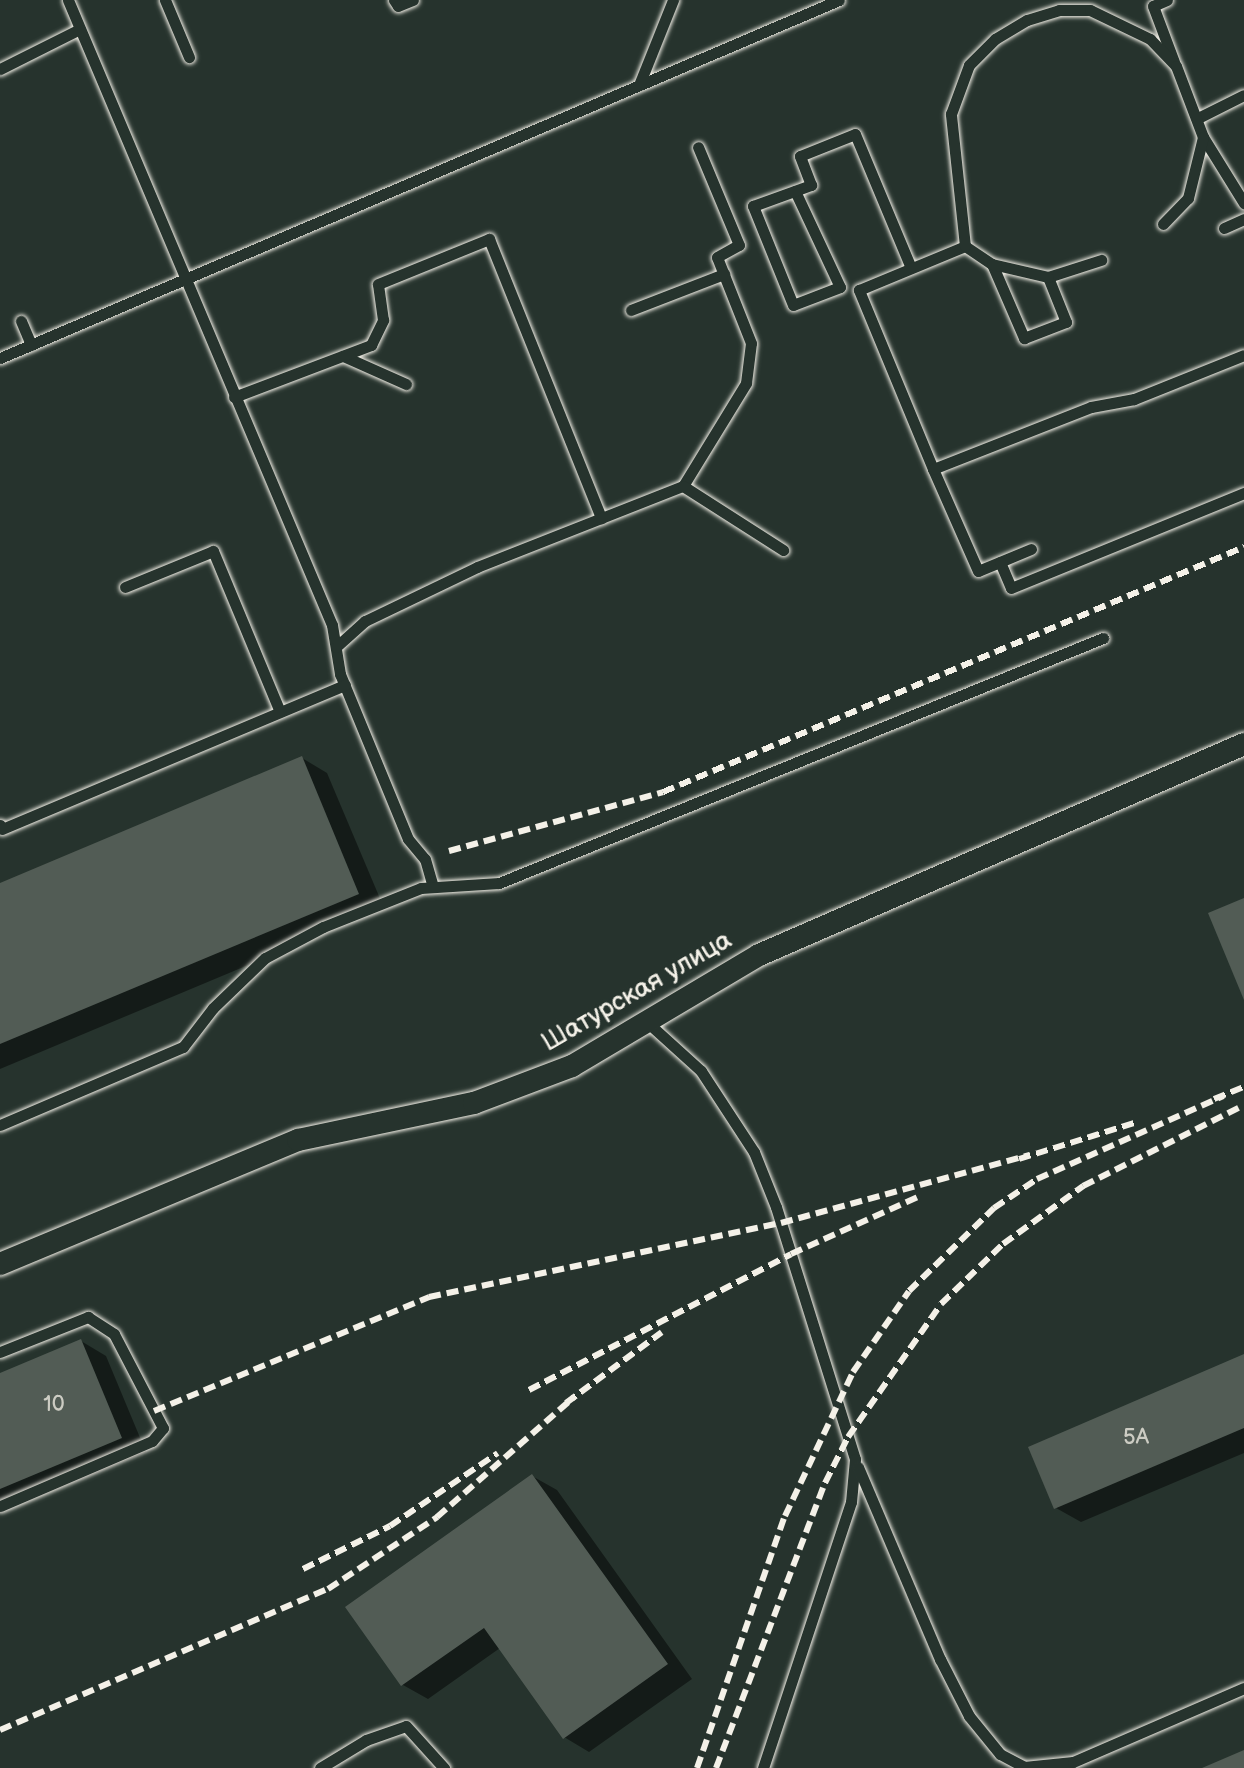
<!DOCTYPE html>
<html>
<head>
<meta charset="utf-8">
<style>
	body { margin:0 }
	#map { position:relative; width:1244px; height:1768px; overflow:hidden; background:#26332d; font-family:"Balsamiq Sans",sans-serif }
	div>[style] { position:absolute }
	.shadow>* { inset:0; background:#0007 }
	.building>* { inset:0; background:#525c55 }
	.roads { filter:drop-shadow(0 0 2px #f4f1e8) drop-shadow(0 0 2px #f4f1e8) }
	.service>* { height:11px; margin:-5.5px; padding:0 5.5px; transform-origin:5.5px; border-radius:5.5px; background:#26332d }
	.minor>* { height:22px; margin:-11px; padding:0 11px; transform-origin:11px; border-radius:11px; background:#26332d }
	.rail>* { height:6px; margin-top:-3px; transform-origin:0; background:repeating-linear-gradient(90deg,#f4f1e8 0 12px,transparent 0 18px) }
	span { translate:-50% -50%; white-space:nowrap; text-align:center; line-height:1.15; -webkit-text-stroke:8px #26332d; paint-order:stroke }
	.number-label { font-size:22px; color:#ccccc3 }
	.number-label span { -webkit-text-stroke-width:0 }
	.street-label { font-size:26px; color:#f4f1e8 }
</style>
</head>
<body>
<div id="map">
	<div class="shadow">
		<i style="clip-path:polygon(302px 758px,327px 773px,384px 908px,0 1069px,0 885px)"></i>
		<i style="clip-path:polygon(81px 1341px,106px 1356px,146px 1452px,0 1513px,0 1375px)"></i>
		<i style="clip-path:polygon(1244px 1357px,1244px 1453px,1081px 1522px,1056px 1508px)"></i>
		<i style="clip-path:polygon(532px 1476px,557px 1490px,692px 1679px,589px 1752px,564px 1737px,500px 1648px,428px 1699px,403px 1685px,347px 1608px)"></i>
	</div>
	<div class="building">
		<i style="clip-path:polygon(302px 756px,359px 894px,0 1044px,0 883px)"></i>
		<i style="clip-path:polygon(1244px 898px,1244px 1000px,1208px 913px)"></i>
		<i style="clip-path:polygon(81px 1339px,122px 1438px,0 1489px,0 1373px)"></i>
		<i style="clip-path:polygon(1244px 1354px,1244px 1428px,1054px 1509px,1028px 1447px)"></i>
		<i style="clip-path:polygon(532px 1474px,668px 1664px,563px 1739px,484px 1628px,401px 1686px,345px 1607px)"></i>
		<i style="clip-path:polygon(1244px 1750px,1244px 1768px,1202px 1768px)"></i>
	</div>
	<div class="roads">
		<div class="service">
			<i style="left:68px;top:0;width:678px;rotate:67.1deg"></i>
			<i style="left:332px;top:625px;width:50px;rotate:80.7deg"></i>
			<i style="left:340px;top:674px;width:178px;rotate:67.6deg"></i>
			<i style="left:408px;top:839px;width:26px;rotate:50deg"></i>
			<i style="left:425px;top:859px;width:29px;rotate:74deg"></i>
			<i style="left:165px;top:0;width:62px;rotate:67.2deg"></i>
			<i style="left:394px;top:0;width:7px;rotate:56deg"></i>
			<i style="left:398px;top:6px;width:16px;rotate:-22deg"></i>
			<i style="left:1167px;top:0;width:15px;rotate:157deg"></i>
			<i style="left:1153px;top:6px;width:60px;rotate:69.4deg"></i>
			<i style="left:0;top:69px;width:89px;rotate:-26.6deg"></i>
			<i style="left:639px;top:85px;width:92px;rotate:-68.2deg"></i>
			<i style="left:1198px;top:118px;width:51px;rotate:-26.6deg"></i>
			<i style="left:1203px;top:137px;width:78px;rotate:58.2deg"></i>
			<i style="left:795px;top:191px;width:106px;rotate:64.9deg"></i>
			<i style="left:840px;top:287px;width:50px;rotate:159deg"></i>
			<i style="left:793px;top:305px;width:107px;rotate:-112deg"></i>
			<i style="left:753px;top:206px;width:62px;rotate:-19.9deg"></i>
			<i style="left:811px;top:185px;width:31px;rotate:-111deg"></i>
			<i style="left:800px;top:156px;width:59px;rotate:-21.8deg"></i>
			<i style="left:855px;top:134px;width:145px;rotate:67.3deg"></i>
			<i style="left:1224px;top:228px;width:22px;rotate:-24deg"></i>
			<i style="left:965px;top:246px;width:32px;rotate:34deg"></i>
			<i style="left:992px;top:264px;width:81px;rotate:66.6deg"></i>
			<i style="left:1024px;top:338px;width:45px;rotate:-20.9deg"></i>
			<i style="left:1066px;top:322px;width:48px;rotate:-111.8deg"></i>
			<i style="left:1048px;top:277px;width:56px;rotate:-17.8deg"></i>
			<i style="left:992px;top:264px;width:57px;rotate:13.1deg"></i>
			<i style="left:631px;top:310px;width:100px;rotate:-21.2deg"></i>
			<i style="left:21px;top:321px;width:26px;rotate:67deg"></i>
			<i style="left:343px;top:356px;width:69px;rotate:24deg"></i>
			<i style="left:0;top:358px;width:912px;rotate:-23.11deg"></i>
			<i style="left:234px;top:397px;width:147px;rotate:-20.8deg"></i>
			<i style="left:371px;top:345px;width:28px;rotate:-64deg"></i>
			<i style="left:383px;top:320px;width:36px;rotate:-98deg"></i>
			<i style="left:378px;top:284px;width:120px;rotate:-22.1deg"></i>
			<i style="left:489px;top:239px;width:301px;rotate:68.1deg"></i>
			<i style="left:933px;top:469px;width:194px;rotate:-112.5deg"></i>
			<i style="left:859px;top:290px;width:115px;rotate:-22.5deg"></i>
			<i style="left:965px;top:246px;width:133px;rotate:-96.1deg"></i>
			<i style="left:951px;top:114px;width:52px;rotate:-69.8deg"></i>
			<i style="left:969px;top:65px;width:37px;rotate:-45deg"></i>
			<i style="left:995px;top:39px;width:37px;rotate:-31deg"></i>
			<i style="left:1027px;top:20px;width:34px;rotate:-17deg"></i>
			<i style="left:1059px;top:10px;width:31px"></i>
			<i style="left:1090px;top:10px;width:67px;rotate:25.8deg"></i>
			<i style="left:1150px;top:39px;width:37px;rotate:46deg"></i>
			<i style="left:1176px;top:66px;width:76px;rotate:69.2deg"></i>
			<i style="left:1203px;top:137px;width:63px;rotate:103.8deg"></i>
			<i style="left:1188px;top:198px;width:36px;rotate:134deg"></i>
			<i style="left:683px;top:486px;width:121px;rotate:-58.5deg"></i>
			<i style="left:746px;top:383px;width:40px;rotate:-82.9deg"></i>
			<i style="left:751px;top:343px;width:92px;rotate:-111.6deg"></i>
			<i style="left:717px;top:257px;width:25px;rotate:-29deg"></i>
			<i style="left:739px;top:245px;width:106px;rotate:-112.7deg"></i>
			<i style="left:1031px;top:549px;width:57px;rotate:157.5deg"></i>
			<i style="left:978px;top:571px;width:111px;rotate:-113.8deg"></i>
			<i style="left:933px;top:469px;width:170px;rotate:-21.4deg"></i>
			<i style="left:1091px;top:407px;width:44px;rotate:-10.5deg"></i>
			<i style="left:1134px;top:399px;width:118px;rotate:-21.8deg"></i>
			<i style="left:1000px;top:562px;width:28px;rotate:67deg"></i>
			<i style="left:1011px;top:588px;width:252px;rotate:-22.2deg"></i>
			<i style="left:125px;top:587px;width:95px;rotate:-22.2deg"></i>
			<i style="left:213px;top:551px;width:174px;rotate:67.4deg"></i>
			<i style="left:336px;top:647px;width:39px;rotate:-42deg"></i>
			<i style="left:365px;top:621px;width:124px;rotate:-25.7deg"></i>
			<i style="left:477px;top:567px;width:221px;rotate:-21.5deg"></i>
			<i style="left:683px;top:486px;width:119px;rotate:32.6deg"></i>
			<i style="left:0;top:825px;width:4px;rotate:63deg"></i>
			<i style="left:2px;top:829px;width:372px;rotate:-22.8deg"></i>
			<i style="left:647px;top:1022px;width:73px;rotate:42.2deg"></i>
			<i style="left:701px;top:1071px;width:97px;rotate:56.8deg"></i>
			<i style="left:754px;top:1152px;width:59px;rotate:68.2deg"></i>
			<i style="left:776px;top:1207px;width:264px;rotate:72.6deg"></i>
			<i style="left:855px;top:1459px;width:43px;rotate:95.3deg"></i>
			<i style="left:851px;top:1502px;width:280px;rotate:108.3deg"></i>
			<i style="left:0;top:1125px;width:199px;rotate:-23.1deg"></i>
			<i style="left:183px;top:1047px;width:49px;rotate:-52.4deg"></i>
			<i style="left:213px;top:1008px;width:72px;rotate:-43.9deg"></i>
			<i style="left:265px;top:958px;width:66px;rotate:-28.1deg"></i>
			<i style="left:323px;top:927px;width:105px;rotate:-21.7deg"></i>
			<i style="left:421px;top:888px;width:78px;rotate:-3.7deg"></i>
			<i style="left:499px;top:883px;width:652px;rotate:-22.08deg"></i>
			<i style="left:0;top:1352px;width:95px;rotate:-21.7deg"></i>
			<i style="left:88px;top:1317px;width:31px;rotate:33deg"></i>
			<i style="left:114px;top:1334px;width:106px;rotate:62.5deg"></i>
			<i style="left:163px;top:1428px;width:17px;rotate:130deg"></i>
			<i style="left:152px;top:1441px;width:165px;rotate:156.8deg"></i>
			<i style="left:858px;top:1467px;width:209px;rotate:66.9deg"></i>
			<i style="left:940px;top:1659px;width:64px;rotate:63deg"></i>
			<i style="left:969px;top:1716px;width:49px;rotate:50.8deg"></i>
			<i style="left:1000px;top:1754px;width:27px;rotate:28deg"></i>
			<i style="left:1024px;top:1767px;width:49px;rotate:-5.8deg"></i>
			<i style="left:1073px;top:1762px;width:186px;rotate:-23.4deg"></i>
			<i style="left:320px;top:1768px;width:54px;rotate:-31.3deg"></i>
			<i style="left:366px;top:1740px;width:42px;rotate:-19.3deg"></i>
			<i style="left:406px;top:1726px;width:57px;rotate:47.9deg"></i>
		</div>
		<div class="minor">
			<i style="left:0;top:1264px;width:323px;rotate:-22.6deg"></i>
			<i style="left:298px;top:1140px;width:180px;rotate:-11.9deg"></i>
			<i style="left:474px;top:1103px;width:105px;rotate:-20.7deg"></i>
			<i style="left:572px;top:1066px;width:217px;rotate:-30.7deg"></i>
			<i style="left:759px;top:955px;width:529px;rotate:-23.51deg"></i>
		</div>
	</div>
	<div class="rail">
		<i style="left:449px;top:851px;width:222px;rotate:-15.4deg"></i>
		<i style="left:663px;top:792px;width:631px;rotate:-22.86deg"></i>
		<i style="left:1214px;top:1099px;width:32px;rotate:-22deg"></i>
		<i style="left:1019px;top:1159px;width:121px;rotate:-17.4deg"></i>
		<i style="left:529px;top:1390px;width:295px;rotate:-27.4deg"></i>
		<i style="left:791px;top:1254px;width:139px;rotate:-24.2deg"></i>
		<i style="left:566px;top:1403px;width:119px;rotate:-36.5deg"></i>
		<i style="left:154px;top:1411px;width:298px;rotate:-22.5deg"></i>
		<i style="left:429px;top:1297px;width:360px;rotate:-11.9deg"></i>
		<i style="left:781px;top:1223px;width:258px;rotate:-15.3deg"></i>
		<i style="left:303px;top:1569px;width:97px;rotate:-26.3deg"></i>
		<i style="left:390px;top:1526px;width:130px;rotate:-34.1deg"></i>
		<i style="left:0;top:1730px;width:357px;rotate:-23.3deg"></i>
		<i style="left:328px;top:1589px;width:131px;rotate:-33.4deg"></i>
		<i style="left:437px;top:1517px;width:182px;rotate:-41.2deg"></i>
		<i style="left:697px;top:1768px;width:267px;rotate:-70.8deg"></i>
		<i style="left:785px;top:1516px;width:159px;rotate:-64.7deg"></i>
		<i style="left:853px;top:1372px;width:98px;rotate:-55.3deg"></i>
		<i style="left:909px;top:1291px;width:119px;rotate:-44.3deg"></i>
		<i style="left:994px;top:1208px;width:52px;rotate:-34deg"></i>
		<i style="left:1037px;top:1179px;width:204px;rotate:-24deg"></i>
		<i style="left:716px;top:1768px;width:305px;rotate:-69.1deg"></i>
		<i style="left:825px;top:1483px;width:51px;rotate:-63.4deg"></i>
		<i style="left:848px;top:1437px;width:162px;rotate:-55deg"></i>
		<i style="left:941px;top:1304px;width:86px;rotate:-44.1deg"></i>
		<i style="left:1003px;top:1244px;width:99px;rotate:-35.9deg"></i>
		<i style="left:1083px;top:1186px;width:180px;rotate:-26.7deg"></i>
	</div>
	<div class="number-label">
		<span style="left:54px;top:1405px">10</span>
		<span style="left:1136px;top:1438px">5А</span>
	</div>
	<div class="street-label">
		<span style="left:637px;top:992px;rotate:-30deg">Шатурская улица</span>
	</div>
</div>
</body>
</html>
